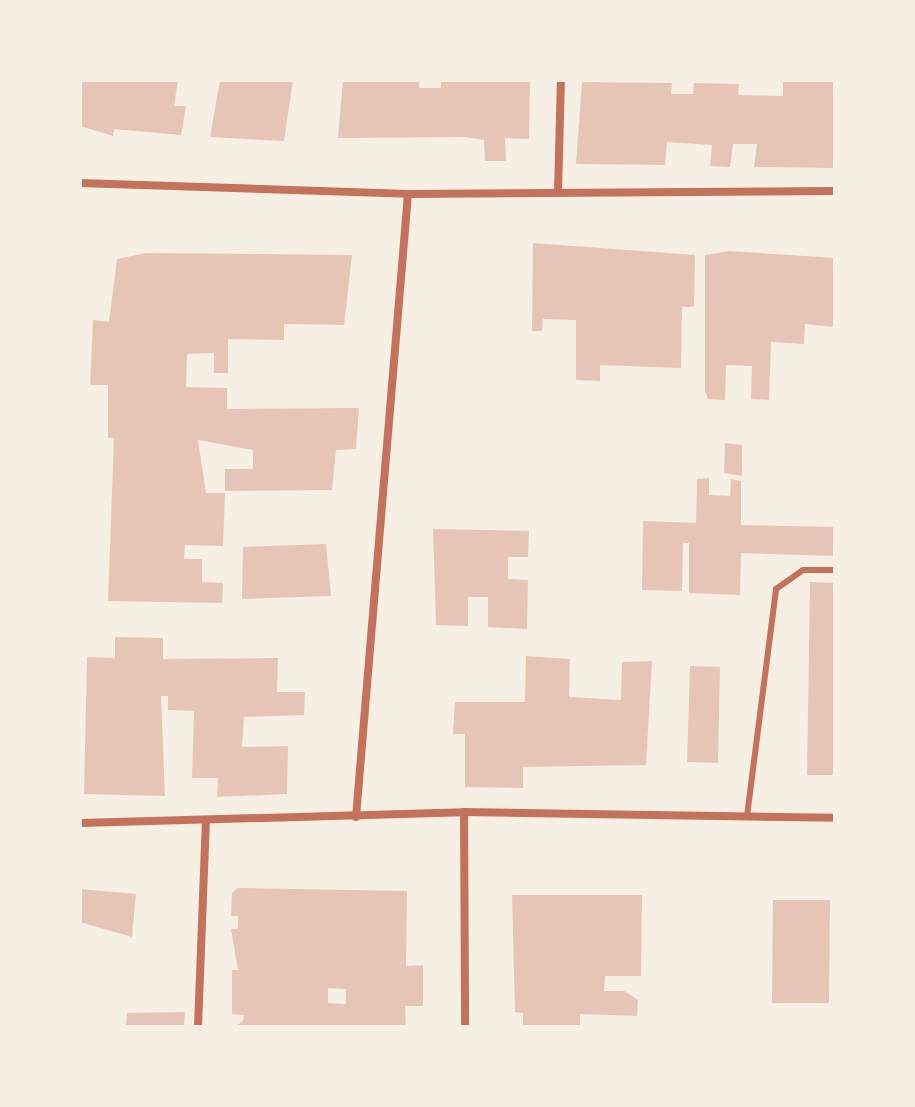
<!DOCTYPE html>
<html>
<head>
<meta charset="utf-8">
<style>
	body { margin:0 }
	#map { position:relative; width:915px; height:1107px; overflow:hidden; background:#f6efe4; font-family:"Nunito Sans",sans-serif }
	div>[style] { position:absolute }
	.building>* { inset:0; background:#e6c5b7 }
	.service>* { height:6px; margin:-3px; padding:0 3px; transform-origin:3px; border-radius:3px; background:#c5725c }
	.minor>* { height:8px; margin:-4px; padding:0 4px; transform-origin:4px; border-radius:4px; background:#c5725c }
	span { translate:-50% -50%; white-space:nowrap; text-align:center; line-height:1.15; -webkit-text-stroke:8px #f6efe4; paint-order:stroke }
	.frame { position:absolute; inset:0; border:82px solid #f6efe4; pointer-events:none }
</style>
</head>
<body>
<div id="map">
	<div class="building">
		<i style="clip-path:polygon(80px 80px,178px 80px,174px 106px,186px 106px,181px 135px,114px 129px,113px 136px,80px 126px)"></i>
		<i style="clip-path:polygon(220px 80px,293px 80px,284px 141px,210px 137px)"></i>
		<i style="clip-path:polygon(343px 80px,419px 80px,419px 88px,441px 88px,441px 80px,530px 80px,529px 139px,505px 138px,506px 161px,485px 161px,484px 140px,464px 137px,338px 138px)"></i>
		<i style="clip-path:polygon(783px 80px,835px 80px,835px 168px,754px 167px,757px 144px,733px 144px,730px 167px,710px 166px,712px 145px,667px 142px,665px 165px,576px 164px,582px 82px,672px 83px,671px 94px,693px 94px,694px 83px,739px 84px,738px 95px,783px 96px)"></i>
		<i style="clip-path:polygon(533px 243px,695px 255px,694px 307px,682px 307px,681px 368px,600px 365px,600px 381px,576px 380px,576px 320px,543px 319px,542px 331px,532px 331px)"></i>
		<i style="clip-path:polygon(729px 251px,835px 258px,835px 327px,805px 324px,804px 344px,771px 342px,769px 400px,751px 399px,752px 366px,726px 365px,725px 400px,708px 399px,705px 391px,705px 255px)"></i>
		<i style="clip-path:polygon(146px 253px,352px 255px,344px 325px,284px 324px,284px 340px,228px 339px,228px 373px,214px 373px,214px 353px,187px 354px,186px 387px,227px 388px,227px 409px,359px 408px,356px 449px,336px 450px,332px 490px,225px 491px,225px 469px,253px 469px,253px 450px,198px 440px,206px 493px,225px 493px,223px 546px,185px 545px,184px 559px,202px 559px,202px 582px,223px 583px,222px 603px,108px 601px,114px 438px,108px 438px,108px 385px,90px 385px,93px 320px,109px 322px,117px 259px)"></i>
		<i style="clip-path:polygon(725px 443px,742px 445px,742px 476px,724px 473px)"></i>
		<i style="clip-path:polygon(709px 478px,709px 495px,730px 496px,731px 479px,741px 481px,741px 525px,835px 527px,835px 556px,741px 553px,740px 595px,689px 593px,689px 543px,683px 543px,682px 591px,642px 590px,643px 521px,696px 523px,697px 479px)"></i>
		<i style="clip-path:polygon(433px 529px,529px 531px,528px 557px,508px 557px,508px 579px,528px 580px,527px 629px,488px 627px,488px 597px,468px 597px,468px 626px,436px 625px)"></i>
		<i style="clip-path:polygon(326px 544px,331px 596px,242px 599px,243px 547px)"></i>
		<i style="clip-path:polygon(810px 582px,835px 583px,835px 775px,807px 775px)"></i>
		<i style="clip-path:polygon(115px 637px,163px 638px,163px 659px,278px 658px,277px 692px,305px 692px,304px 715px,244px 717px,242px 747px,288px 746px,287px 794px,217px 797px,218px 778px,192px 778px,194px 711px,168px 710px,168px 696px,161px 696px,165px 796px,84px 794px,87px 657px,115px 658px)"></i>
		<i style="clip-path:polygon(526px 656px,570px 659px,569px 697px,621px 700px,622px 662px,652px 661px,646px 765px,523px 767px,523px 788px,465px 787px,465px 734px,453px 734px,455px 702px,525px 702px)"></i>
		<i style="clip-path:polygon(690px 666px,720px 667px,718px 763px,687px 762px)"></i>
		<i style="clip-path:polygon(evenodd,238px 888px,407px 891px,406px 966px,423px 965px,423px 1006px,405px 1006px,406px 1027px,235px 1027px,243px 1021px,244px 1015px,232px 1014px,232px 970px,238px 970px,231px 929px,238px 929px,238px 916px,231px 916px,232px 893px,238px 888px,328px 988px,346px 989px,346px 1004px,328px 1003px,328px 988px)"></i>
		<i style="clip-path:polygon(80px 889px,136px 894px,132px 937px,80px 922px)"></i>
		<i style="clip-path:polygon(512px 895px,642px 895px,641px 976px,605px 976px,604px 991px,624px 991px,638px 1000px,637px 1016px,580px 1014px,580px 1027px,523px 1027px,523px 1013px,515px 1012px)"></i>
		<i style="clip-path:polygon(773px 900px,830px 900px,829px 1003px,772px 1003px)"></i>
		<i style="clip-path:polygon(185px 1012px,184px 1027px,126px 1027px,127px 1013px)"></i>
	</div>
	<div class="service">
		<i style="left:747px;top:816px;width:229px;rotate:-82.7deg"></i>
		<i style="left:776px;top:589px;width:33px;rotate:-35deg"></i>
		<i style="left:803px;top:570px;width:32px"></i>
	</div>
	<div class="minor">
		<i style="left:80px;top:183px;width:328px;rotate:1.9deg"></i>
		<i style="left:408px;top:194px;width:427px;rotate:-0.4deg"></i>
		<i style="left:558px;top:192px;width:112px;rotate:-88.5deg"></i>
		<i style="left:464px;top:812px;width:215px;rotate:89.7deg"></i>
		<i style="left:356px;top:817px;width:625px;rotate:-85.23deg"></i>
		<i style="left:80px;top:823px;width:384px;rotate:-1.6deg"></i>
		<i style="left:464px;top:812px;width:371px;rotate:0.9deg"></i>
		<i style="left:198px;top:1027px;width:207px;rotate:-87.8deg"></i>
	</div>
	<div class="frame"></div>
</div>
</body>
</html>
